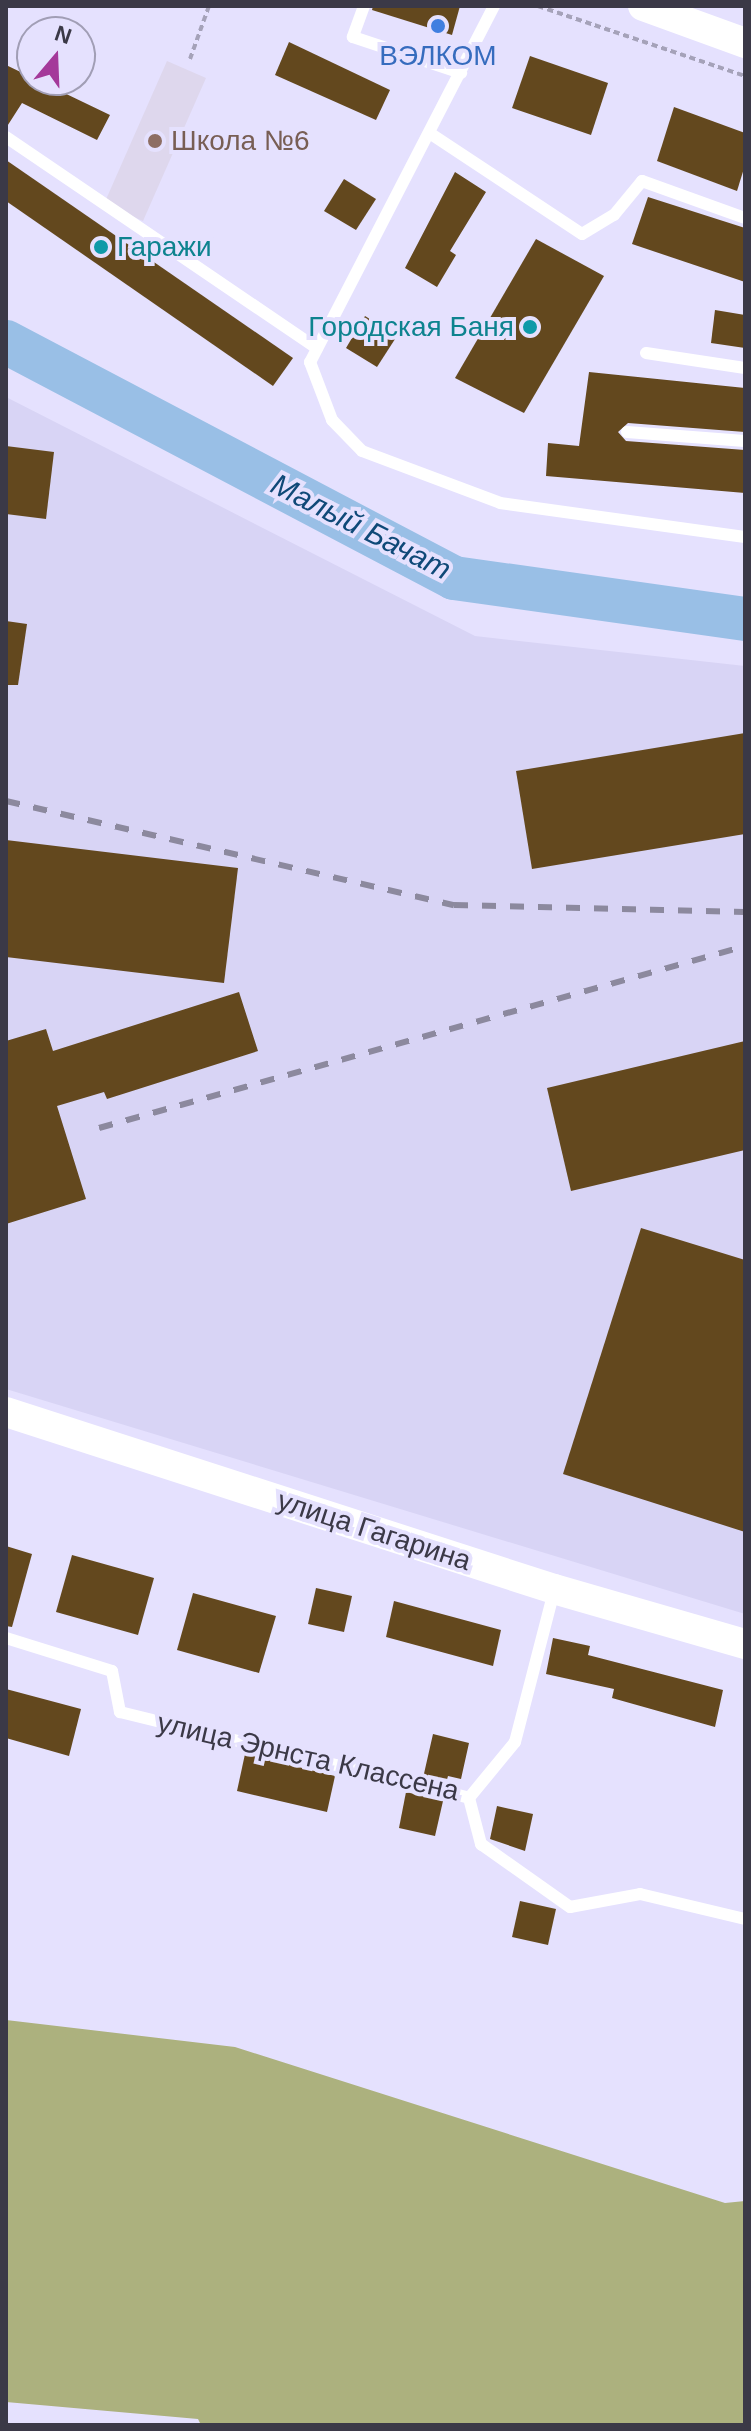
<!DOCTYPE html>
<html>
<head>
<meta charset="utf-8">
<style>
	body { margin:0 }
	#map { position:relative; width:751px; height:2431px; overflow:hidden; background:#e5e1fe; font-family:Helvetica,sans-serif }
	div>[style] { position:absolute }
	.built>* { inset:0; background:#d8d4f5 }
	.education>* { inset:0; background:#ded7ed }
	.forest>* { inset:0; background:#acb17e }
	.river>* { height:44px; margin:-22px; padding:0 22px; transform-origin:22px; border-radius:22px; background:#99bfe6 }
	.building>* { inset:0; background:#63481e }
	.path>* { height:4px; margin-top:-2px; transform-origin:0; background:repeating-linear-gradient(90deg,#a5a2b9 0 6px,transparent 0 10px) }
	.service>* { height:12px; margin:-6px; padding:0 6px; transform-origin:6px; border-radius:6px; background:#fff }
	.tertiary>* { height:30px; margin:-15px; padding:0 15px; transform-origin:15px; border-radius:15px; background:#fff }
	.rail>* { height:6px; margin-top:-3px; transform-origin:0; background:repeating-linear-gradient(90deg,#8c899e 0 14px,transparent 0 28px) }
	.dots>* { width:22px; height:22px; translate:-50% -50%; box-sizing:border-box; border:4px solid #e5e1fe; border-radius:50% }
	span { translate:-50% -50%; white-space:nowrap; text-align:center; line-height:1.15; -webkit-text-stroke:8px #e5e1fe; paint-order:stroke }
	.shop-label { font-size:28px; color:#366cbe }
	.education-label { font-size:28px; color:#785e54 }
	.left { translate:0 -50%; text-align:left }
	.culture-label { font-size:28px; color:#0d838f }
	.right { translate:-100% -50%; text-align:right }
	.street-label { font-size:28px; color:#3b3947 }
	.water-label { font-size:30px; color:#0f4978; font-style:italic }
	.frame { position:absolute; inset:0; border:8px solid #3b3947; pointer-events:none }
	.north { position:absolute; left:16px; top:16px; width:80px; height:80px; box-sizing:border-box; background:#e5e1fe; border:2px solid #a19eb5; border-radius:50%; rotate:19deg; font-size:22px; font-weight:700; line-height:32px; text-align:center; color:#3b3947 }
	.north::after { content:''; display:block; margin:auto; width:28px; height:36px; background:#a4399a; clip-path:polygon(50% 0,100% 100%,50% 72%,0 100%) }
</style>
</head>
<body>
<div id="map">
	<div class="built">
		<i style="clip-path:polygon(6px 397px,475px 636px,745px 666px,745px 1614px,6px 1389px)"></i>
	</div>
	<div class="education">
		<i style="clip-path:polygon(167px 61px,206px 78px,143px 221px,104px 204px)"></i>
	</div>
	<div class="forest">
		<i style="clip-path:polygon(6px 2020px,235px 2047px,725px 2203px,745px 2201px,745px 2425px,201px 2425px,198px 2419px,6px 2402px)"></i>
	</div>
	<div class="river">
		<i style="left:6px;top:342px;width:506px;rotate:27.78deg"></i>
		<i style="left:454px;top:578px;width:294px;rotate:8deg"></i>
	</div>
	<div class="building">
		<i style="clip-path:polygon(373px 6px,460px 6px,452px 35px,372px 10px)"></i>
		<i style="clip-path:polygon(289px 42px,390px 90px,376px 120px,275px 75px)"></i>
		<i style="clip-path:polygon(530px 56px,608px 83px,591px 135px,512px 108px)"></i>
		<i style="clip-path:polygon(6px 65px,110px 115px,97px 140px,22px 103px,6px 128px)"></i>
		<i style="clip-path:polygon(674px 107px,745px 133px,745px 165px,737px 191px,657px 161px)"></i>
		<i style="clip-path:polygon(6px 160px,293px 358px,273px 386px,6px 201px)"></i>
		<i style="clip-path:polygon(455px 172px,486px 192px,450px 251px,456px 255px,437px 287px,405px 268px)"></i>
		<i style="clip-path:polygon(344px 179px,376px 199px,356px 230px,324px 211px)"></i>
		<i style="clip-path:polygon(648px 197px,745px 228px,745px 282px,632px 244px)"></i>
		<i style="clip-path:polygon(536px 239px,604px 276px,524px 413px,455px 378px)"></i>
		<i style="clip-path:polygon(715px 310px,745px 315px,745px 348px,711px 343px)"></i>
		<i style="clip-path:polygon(365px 316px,397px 336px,377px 367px,346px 348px)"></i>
		<i style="clip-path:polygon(589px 372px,745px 388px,745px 432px,628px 423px,618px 432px,626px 441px,745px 450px,745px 493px,546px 476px,548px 443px,579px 446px)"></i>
		<i style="clip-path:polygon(6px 446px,54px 452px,46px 519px,6px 514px)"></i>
		<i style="clip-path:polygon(6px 621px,27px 624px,18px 685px,6px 685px)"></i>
		<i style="clip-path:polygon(745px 733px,745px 834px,532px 869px,516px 771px)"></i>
		<i style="clip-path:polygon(6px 840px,238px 868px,224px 983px,6px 957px)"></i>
		<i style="clip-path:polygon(239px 992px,258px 1051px,107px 1099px,104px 1092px,57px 1106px,86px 1199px,6px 1224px,6px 1041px,46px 1029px,53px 1051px)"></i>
		<i style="clip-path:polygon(745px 1041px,745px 1150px,571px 1191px,547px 1088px)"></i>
		<i style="clip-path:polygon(641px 1228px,745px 1260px,745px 1532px,563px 1474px)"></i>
		<i style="clip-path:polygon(6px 1546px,32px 1554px,12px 1627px,6px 1626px)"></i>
		<i style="clip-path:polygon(72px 1555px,154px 1578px,138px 1635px,56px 1612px)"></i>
		<i style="clip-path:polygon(316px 1588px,352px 1596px,344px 1632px,308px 1624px)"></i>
		<i style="clip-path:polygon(193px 1593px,276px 1616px,259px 1673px,177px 1650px)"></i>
		<i style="clip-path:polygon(394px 1601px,501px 1630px,493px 1666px,386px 1637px)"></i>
		<i style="clip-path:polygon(553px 1638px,590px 1646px,588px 1655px,723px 1690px,715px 1727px,612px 1698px,614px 1689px,546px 1674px)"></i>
		<i style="clip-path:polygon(6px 1689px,81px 1709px,69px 1756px,6px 1738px)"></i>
		<i style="clip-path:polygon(433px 1734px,469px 1743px,461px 1779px,448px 1776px,446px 1783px,423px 1778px)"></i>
		<i style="clip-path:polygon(245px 1754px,335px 1776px,327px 1812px,237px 1791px)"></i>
		<i style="clip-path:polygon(406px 1792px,443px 1801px,435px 1836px,399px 1828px)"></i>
		<i style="clip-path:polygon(497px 1806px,533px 1814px,525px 1851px,490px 1839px)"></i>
		<i style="clip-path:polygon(520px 1901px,556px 1909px,548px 1945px,512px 1937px)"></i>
	</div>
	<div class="path">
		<i style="left:538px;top:6px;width:219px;rotate:18.7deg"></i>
		<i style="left:190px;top:59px;width:56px;rotate:-70.3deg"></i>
	</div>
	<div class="service">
		<i style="left:364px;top:6px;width:33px;rotate:110deg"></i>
		<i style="left:353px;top:37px;width:114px;rotate:18.4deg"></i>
		<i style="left:494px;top:6px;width:401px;rotate:117.3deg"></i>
		<i style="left:310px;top:362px;width:62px;rotate:69.2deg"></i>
		<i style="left:332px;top:420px;width:43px;rotate:45.9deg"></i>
		<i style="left:362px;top:451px;width:147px;rotate:20.6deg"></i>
		<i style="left:500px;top:503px;width:247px;rotate:7.9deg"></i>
		<i style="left:431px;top:134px;width:181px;rotate:33.5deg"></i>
		<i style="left:582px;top:234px;width:37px;rotate:-31deg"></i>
		<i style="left:614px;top:215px;width:44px;rotate:-50.5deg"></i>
		<i style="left:642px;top:181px;width:109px;rotate:19.8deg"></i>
		<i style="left:6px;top:137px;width:376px;rotate:34.2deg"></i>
		<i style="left:646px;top:353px;width:100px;rotate:8.6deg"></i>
		<i style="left:627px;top:432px;width:118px;rotate:4.4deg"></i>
		<i style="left:6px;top:1638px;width:111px;rotate:17.3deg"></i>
		<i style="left:112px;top:1671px;width:42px;rotate:79deg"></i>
		<i style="left:120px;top:1712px;width:359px;rotate:13.8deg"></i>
		<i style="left:469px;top:1798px;width:72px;rotate:-50.6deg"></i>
		<i style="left:515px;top:1742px;width:156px;rotate:-75.5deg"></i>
		<i style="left:469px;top:1798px;width:48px;rotate:75.4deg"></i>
		<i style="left:481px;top:1844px;width:109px;rotate:35.3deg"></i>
		<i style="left:570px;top:1907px;width:71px;rotate:-10.5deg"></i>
		<i style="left:640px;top:1894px;width:108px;rotate:13.4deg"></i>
	</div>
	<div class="tertiary">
		<i style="left:643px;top:6px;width:109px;rotate:19.9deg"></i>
		<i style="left:6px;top:1412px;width:576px;rotate:17.9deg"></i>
		<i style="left:554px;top:1589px;width:199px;rotate:16.1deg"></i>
	</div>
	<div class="rail">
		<i style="left:6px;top:801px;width:460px;rotate:13.1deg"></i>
		<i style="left:454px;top:905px;width:291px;rotate:1.4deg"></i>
		<i style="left:99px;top:1128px;width:671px;rotate:-15.73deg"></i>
	</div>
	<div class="dots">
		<i style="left:438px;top:26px;background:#3f7fe0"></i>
		<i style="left:155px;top:141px;background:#8d6e63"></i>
		<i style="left:101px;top:247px;background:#0f9aa8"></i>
		<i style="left:530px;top:327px;background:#0f9aa8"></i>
	</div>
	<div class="shop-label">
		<span style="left:438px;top:56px">ВЭЛКОМ</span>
	</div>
	<div class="education-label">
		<span class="left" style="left:171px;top:141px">Школа №6</span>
	</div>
	<div class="culture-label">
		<span class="left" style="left:117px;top:247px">Гаражи</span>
		<span class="right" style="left:514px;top:327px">Городская Баня</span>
	</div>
	<div class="street-label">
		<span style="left:374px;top:1531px;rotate:18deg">улица Гагарина</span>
		<span style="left:308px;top:1757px;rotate:13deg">улица Эрнста Классена</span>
	</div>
	<div class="water-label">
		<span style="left:361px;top:527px;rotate:27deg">Малый Бачат</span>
	</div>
	<div class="frame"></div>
	<div class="north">N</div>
</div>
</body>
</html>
